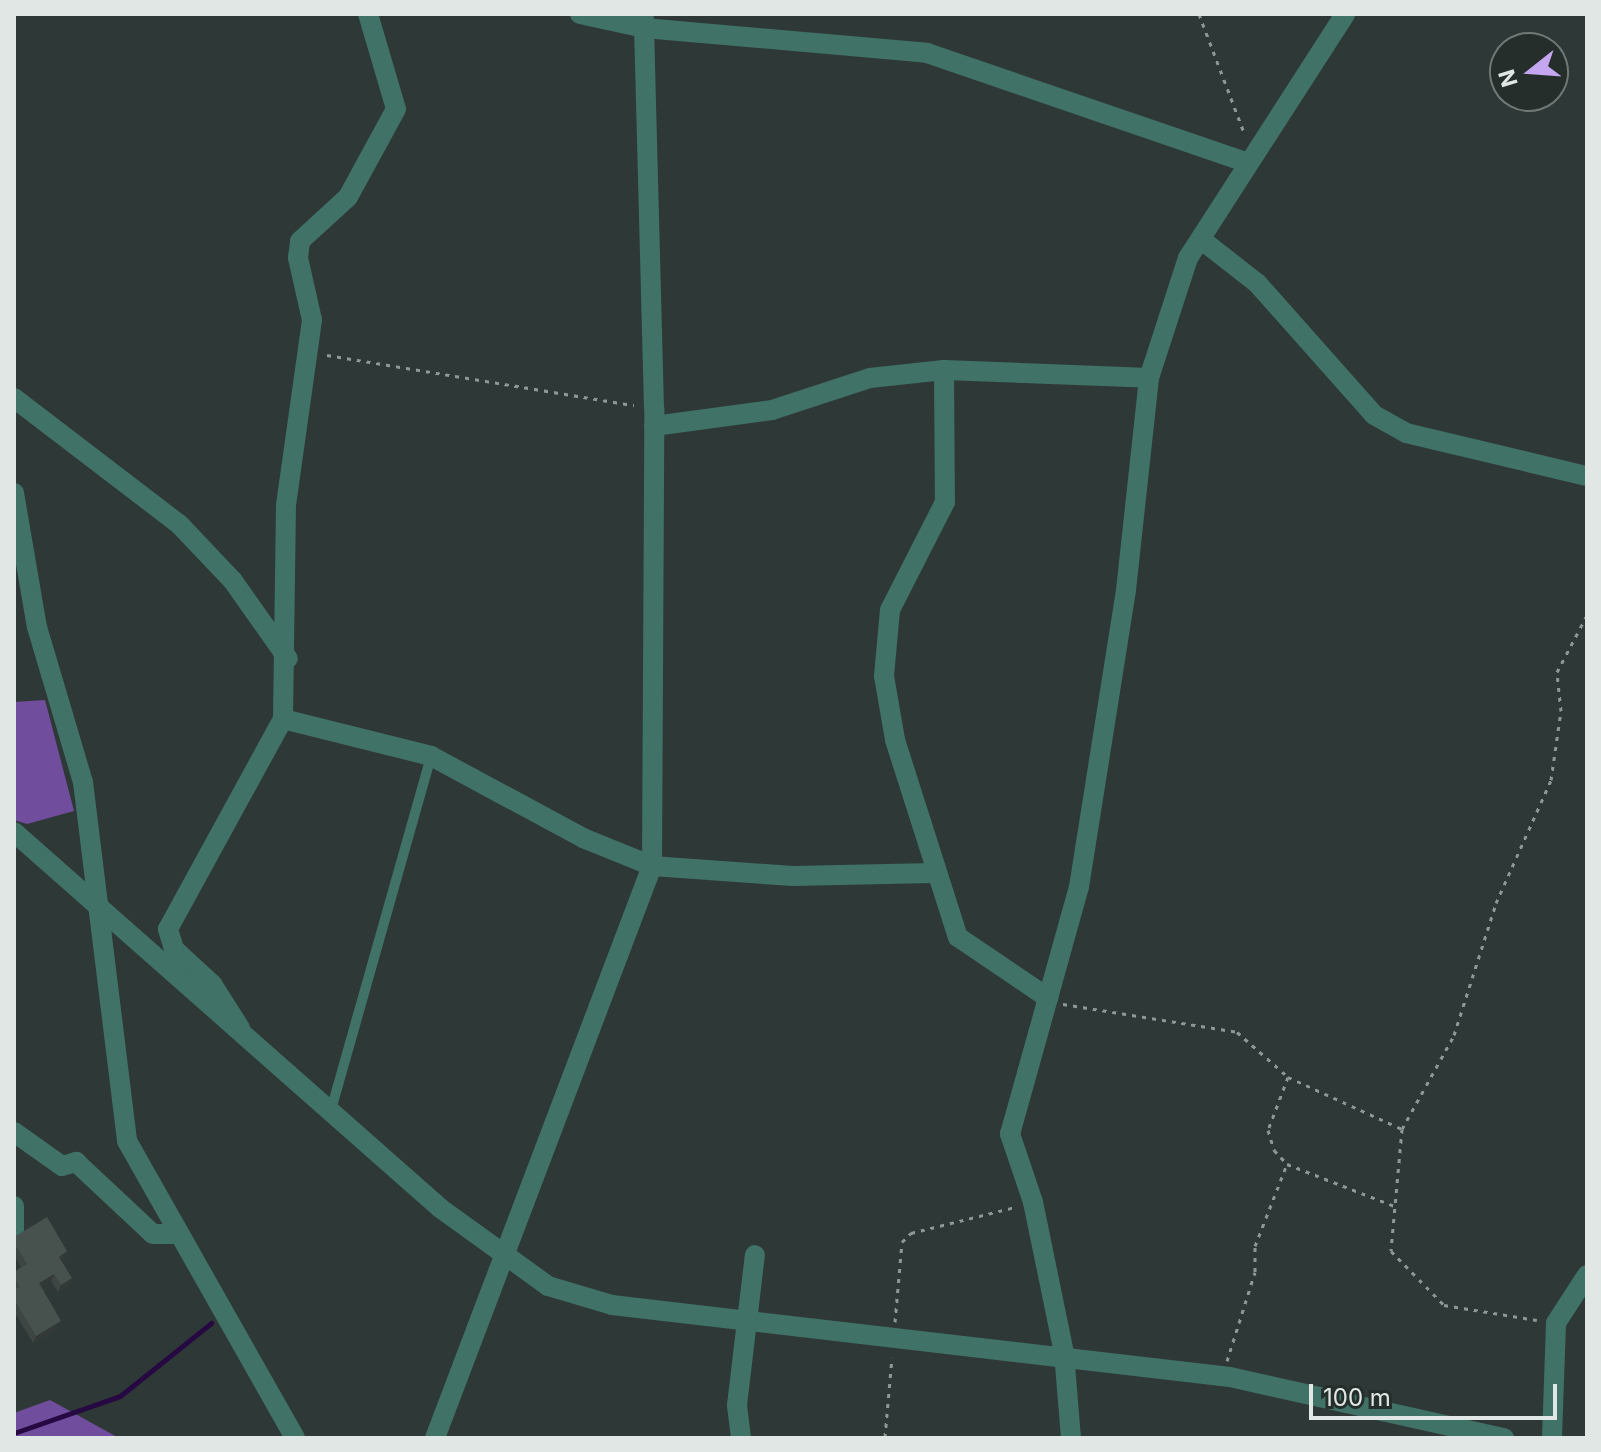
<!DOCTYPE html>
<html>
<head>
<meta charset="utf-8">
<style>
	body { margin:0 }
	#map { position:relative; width:1601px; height:1452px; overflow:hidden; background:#2e3836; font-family:Inter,sans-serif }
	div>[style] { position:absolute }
	.forest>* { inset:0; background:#714d9d }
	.stream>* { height:5px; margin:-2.5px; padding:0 2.5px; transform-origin:2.5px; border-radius:2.5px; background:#260842 }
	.path>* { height:3px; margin-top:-1.5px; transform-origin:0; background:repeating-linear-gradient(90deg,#909896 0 4px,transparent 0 10px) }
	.service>* { height:10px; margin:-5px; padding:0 5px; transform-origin:5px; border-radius:5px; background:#407267 }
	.minor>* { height:20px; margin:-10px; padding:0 10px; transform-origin:10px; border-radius:10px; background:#407267 }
	.tertiary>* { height:20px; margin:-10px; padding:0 10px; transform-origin:10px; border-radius:10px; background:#407267 }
	.wall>* { inset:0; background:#3d4643 }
	.shaded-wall>* { inset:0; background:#323937 }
	.building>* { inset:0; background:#47514e }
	span { translate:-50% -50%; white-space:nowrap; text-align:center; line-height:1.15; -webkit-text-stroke:6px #252e2b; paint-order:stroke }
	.frame { position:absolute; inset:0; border:16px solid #e1e7e5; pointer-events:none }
	.north { position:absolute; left:1489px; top:32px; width:80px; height:80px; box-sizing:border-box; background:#252e2b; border:2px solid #707875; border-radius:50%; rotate:253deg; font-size:22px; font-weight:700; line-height:32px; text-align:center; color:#e1e7e5 }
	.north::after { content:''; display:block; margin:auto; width:28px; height:36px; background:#c5a7f1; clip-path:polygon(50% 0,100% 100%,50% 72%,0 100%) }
	.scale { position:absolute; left:1309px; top:1384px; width:248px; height:36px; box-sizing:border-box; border:4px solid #e1e7e5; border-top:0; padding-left:10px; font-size:24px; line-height:28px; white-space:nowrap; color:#e1e7e5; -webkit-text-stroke:6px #252e2b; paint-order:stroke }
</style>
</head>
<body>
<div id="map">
	<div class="forest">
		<i style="clip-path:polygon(45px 700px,74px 811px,27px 824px,14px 820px,14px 702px)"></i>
		<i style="clip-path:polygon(50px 1400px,119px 1438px,14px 1438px,14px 1413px)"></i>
	</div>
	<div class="stream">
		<i style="left:14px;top:1433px;width:112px;rotate:-19.2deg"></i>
		<i style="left:120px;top:1396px;width:117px;rotate:-38.7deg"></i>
	</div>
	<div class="path">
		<i style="left:1199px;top:14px;width:129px;rotate:69.2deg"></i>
		<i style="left:327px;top:355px;width:311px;rotate:9.3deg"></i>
		<i style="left:1063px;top:1004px;width:176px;rotate:9.1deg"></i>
		<i style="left:1237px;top:1032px;width:68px;rotate:41.4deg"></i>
		<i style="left:1288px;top:1077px;width:57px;rotate:110.7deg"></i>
		<i style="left:1268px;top:1130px;width:21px;rotate:73deg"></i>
		<i style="left:1274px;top:1150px;width:19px;rotate:47deg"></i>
		<i style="left:1287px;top:1164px;width:115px;rotate:21.4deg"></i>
		<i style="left:1288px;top:1077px;width:125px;rotate:24.5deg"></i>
		<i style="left:1402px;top:1129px;width:107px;rotate:-61deg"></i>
		<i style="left:1454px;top:1035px;width:139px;rotate:-72.3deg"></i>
		<i style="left:1496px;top:903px;width:135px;rotate:-65.9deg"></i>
		<i style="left:1551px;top:780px;width:70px;rotate:-81.8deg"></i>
		<i style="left:1561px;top:711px;width:39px;rotate:-96deg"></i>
		<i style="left:1557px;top:672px;width:64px;rotate:-62.2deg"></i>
		<i style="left:1402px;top:1129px;width:122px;rotate:95.2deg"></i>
		<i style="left:1391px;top:1251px;width:76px;rotate:45.5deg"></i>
		<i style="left:1444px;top:1305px;width:94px;rotate:9.2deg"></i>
		<i style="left:895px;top:1322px;width:80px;rotate:-85deg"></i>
		<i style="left:902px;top:1242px;width:13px;rotate:-45deg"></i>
		<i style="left:911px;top:1233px;width:107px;rotate:-14deg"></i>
		<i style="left:1227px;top:1361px;width:93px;rotate:-72.5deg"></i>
		<i style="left:1255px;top:1272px;width:26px;rotate:-90deg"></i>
		<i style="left:1255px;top:1246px;width:88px;rotate:-68.7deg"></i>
		<i style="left:885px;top:1437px;width:80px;rotate:-85deg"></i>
	</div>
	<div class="service">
		<i style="left:331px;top:1110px;width:368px;rotate:-74.2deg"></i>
	</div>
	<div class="minor">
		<i style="left:580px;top:14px;width:66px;rotate:12.3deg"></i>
		<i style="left:644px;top:28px;width:284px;rotate:5deg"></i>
		<i style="left:927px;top:53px;width:339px;rotate:18.9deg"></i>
		<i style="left:1203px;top:241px;width:68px;rotate:37.9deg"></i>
		<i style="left:1257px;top:283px;width:176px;rotate:48.4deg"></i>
		<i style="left:1374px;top:415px;width:37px;rotate:29deg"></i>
		<i style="left:1406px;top:433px;width:186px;rotate:13.4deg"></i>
		<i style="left:944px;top:370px;width:132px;rotate:89.6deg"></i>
		<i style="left:945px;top:502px;width:121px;rotate:117deg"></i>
		<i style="left:890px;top:610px;width:66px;rotate:95.2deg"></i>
		<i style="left:884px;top:676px;width:65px;rotate:80.2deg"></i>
		<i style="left:895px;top:740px;width:207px;rotate:72.3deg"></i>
		<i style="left:958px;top:937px;width:109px;rotate:34.1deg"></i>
		<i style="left:14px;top:398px;width:208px;rotate:37.4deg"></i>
		<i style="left:179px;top:524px;width:79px;rotate:46.5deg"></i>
		<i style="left:233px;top:581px;width:95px;rotate:54.8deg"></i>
		<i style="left:654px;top:426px;width:119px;rotate:-7.7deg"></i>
		<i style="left:772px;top:410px;width:103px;rotate:-18.1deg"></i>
		<i style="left:870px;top:378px;width:74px;rotate:-6.2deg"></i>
		<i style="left:944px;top:370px;width:205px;rotate:2.2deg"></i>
		<i style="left:283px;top:719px;width:153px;rotate:14deg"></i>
		<i style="left:431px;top:756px;width:173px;rotate:28.3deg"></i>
		<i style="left:583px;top:838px;width:74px;rotate:22.1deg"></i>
		<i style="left:652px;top:866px;width:141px;rotate:4.1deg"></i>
		<i style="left:793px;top:876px;width:141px;rotate:-1.2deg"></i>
		<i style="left:240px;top:1028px;width:52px;rotate:-122.5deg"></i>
		<i style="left:212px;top:984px;width:52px;rotate:-137.4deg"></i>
		<i style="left:174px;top:949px;width:21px;rotate:-107deg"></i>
		<i style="left:168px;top:929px;width:239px;rotate:-61.3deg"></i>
		<i style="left:283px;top:719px;width:214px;rotate:-89.2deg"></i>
		<i style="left:286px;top:505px;width:187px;rotate:-82deg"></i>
		<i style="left:312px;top:320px;width:64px;rotate:-102.7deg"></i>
		<i style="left:298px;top:258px;width:17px;rotate:-83deg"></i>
		<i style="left:300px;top:241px;width:65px;rotate:-42.5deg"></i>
		<i style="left:348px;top:197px;width:100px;rotate:-61.4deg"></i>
		<i style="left:396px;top:109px;width:99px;rotate:-106.4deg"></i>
		<i style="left:14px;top:1132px;width:59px;rotate:35.3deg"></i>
		<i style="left:62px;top:1166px;width:15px;rotate:-16deg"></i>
		<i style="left:76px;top:1162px;width:105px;rotate:43.1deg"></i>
		<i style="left:153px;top:1234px;width:21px"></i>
		<i style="left:14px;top:1206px;width:26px;rotate:90deg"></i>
		<i style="left:435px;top:1438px;width:612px;rotate:-69.22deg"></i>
		<i style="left:652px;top:866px;width:458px;rotate:-89.7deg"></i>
		<i style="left:654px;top:408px;width:394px;rotate:-91.5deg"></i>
		<i style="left:741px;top:1438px;width:33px;rotate:-97deg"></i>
		<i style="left:737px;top:1405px;width:151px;rotate:-83.2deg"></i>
		<i style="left:1071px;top:1438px;width:85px;rotate:-94.7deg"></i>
		<i style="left:1064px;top:1353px;width:154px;rotate:-101.6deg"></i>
		<i style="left:1033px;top:1202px;width:72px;rotate:-108.7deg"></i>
		<i style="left:1010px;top:1134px;width:256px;rotate:-74.4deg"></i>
		<i style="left:1079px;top:887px;width:301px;rotate:-81deg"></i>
		<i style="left:1126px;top:590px;width:213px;rotate:-83.8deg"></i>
		<i style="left:1149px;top:378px;width:126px;rotate:-72deg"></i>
		<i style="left:1188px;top:258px;width:290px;rotate:-57.2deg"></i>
		<i style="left:1552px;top:1438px;width:115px;rotate:-88deg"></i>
		<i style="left:1556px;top:1323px;width:57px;rotate:-57.1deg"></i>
	</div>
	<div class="tertiary">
		<i style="left:14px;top:493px;width:136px;rotate:80.3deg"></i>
		<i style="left:37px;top:627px;width:162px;rotate:73.5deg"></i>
		<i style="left:83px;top:782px;width:362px;rotate:83deg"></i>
		<i style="left:127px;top:1141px;width:341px;rotate:60.5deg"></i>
		<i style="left:14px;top:832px;width:568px;rotate:41.43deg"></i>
		<i style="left:440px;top:1208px;width:133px;rotate:35.8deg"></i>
		<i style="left:548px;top:1286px;width:67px;rotate:16.5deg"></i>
		<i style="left:612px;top:1305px;width:622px;rotate:6.65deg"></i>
		<i style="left:1230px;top:1377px;width:281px;rotate:12.6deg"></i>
	</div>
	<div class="wall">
		<i style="clip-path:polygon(14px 1237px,67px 1251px,65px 1259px,61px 1261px,69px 1286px,58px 1292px,51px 1281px,41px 1287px,58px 1328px,33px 1343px,14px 1311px,14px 1272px,21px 1267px,14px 1255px)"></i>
	</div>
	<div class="shaded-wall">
		<i style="clip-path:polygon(67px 1251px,65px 1259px,56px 1264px,59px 1257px)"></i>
		<i style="clip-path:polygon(54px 1274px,51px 1281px,36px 1291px,39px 1283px)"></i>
		<i style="clip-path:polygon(72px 1278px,69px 1286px,58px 1292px,61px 1285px)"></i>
		<i style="clip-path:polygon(61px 1321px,58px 1328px,33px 1343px,36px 1336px)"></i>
	</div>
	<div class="building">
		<i style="clip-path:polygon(47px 1217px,67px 1251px,59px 1257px,72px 1278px,61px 1285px,54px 1274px,39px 1283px,61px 1321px,36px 1336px,14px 1299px,14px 1290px,20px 1287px,14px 1277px,14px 1272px,27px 1264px,14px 1243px,14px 1237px)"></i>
	</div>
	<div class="frame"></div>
	<div class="north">N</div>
	<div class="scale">100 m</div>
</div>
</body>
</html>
